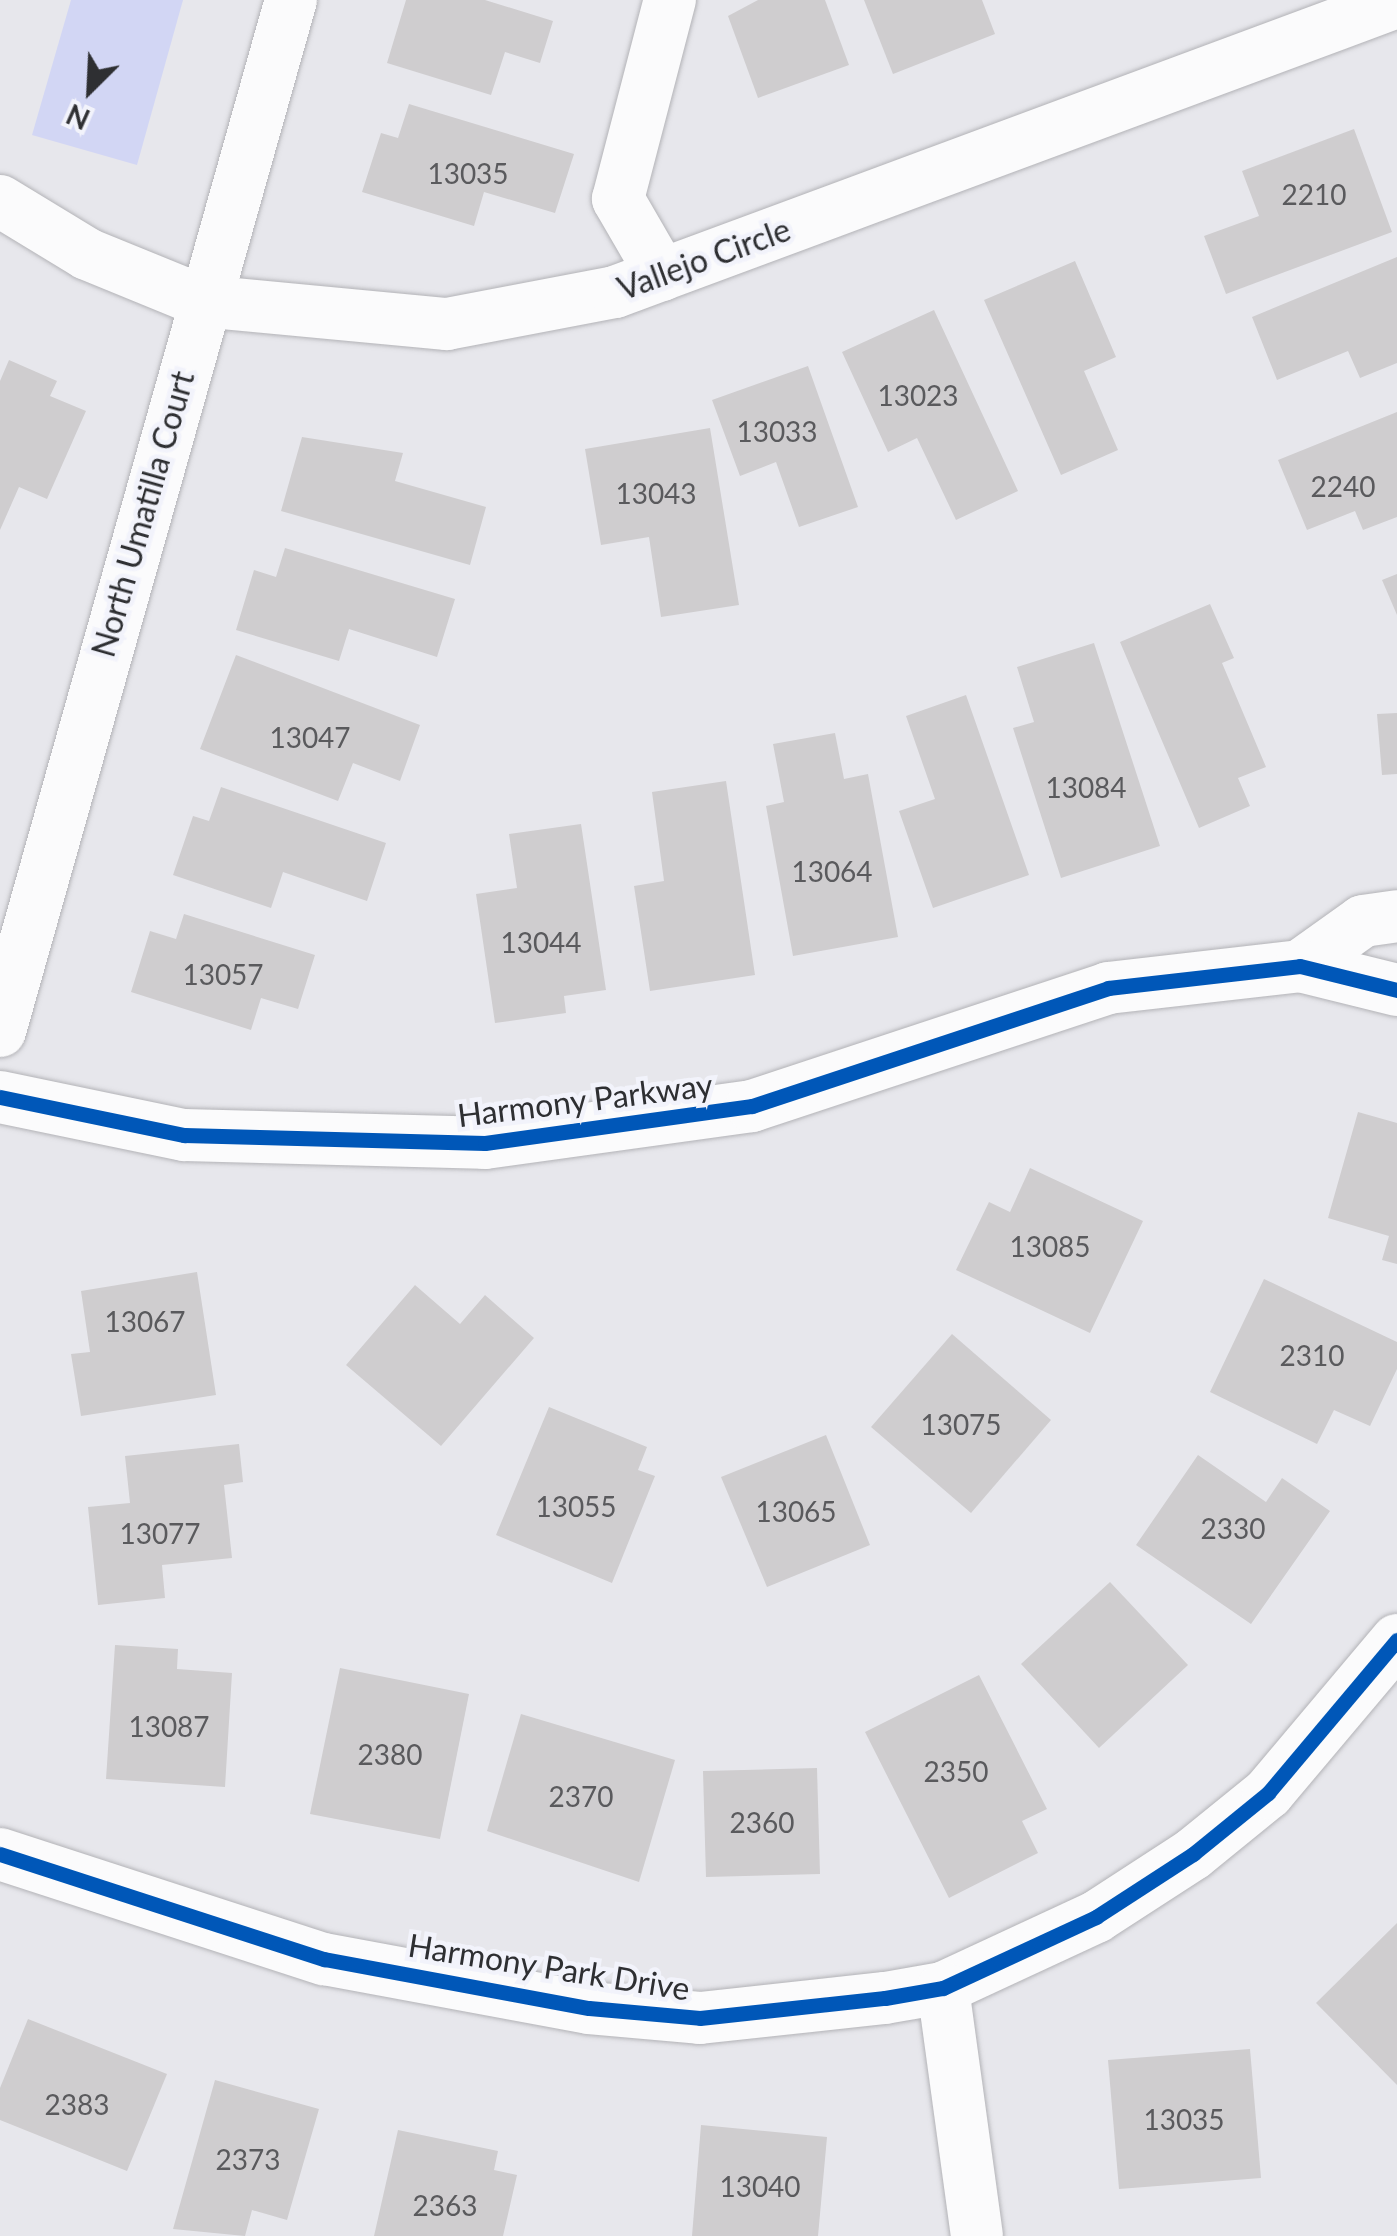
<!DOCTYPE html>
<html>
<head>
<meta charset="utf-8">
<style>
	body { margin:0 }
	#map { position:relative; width:1397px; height:2236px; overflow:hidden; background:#e7e7ec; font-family:Lato,sans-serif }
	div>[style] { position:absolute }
	.green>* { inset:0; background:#d2d6f4 }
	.building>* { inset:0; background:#cfcdcf }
	.roads { filter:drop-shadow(0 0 2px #b3b3b7) drop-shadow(0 0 2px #b3b3b7) }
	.minor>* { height:52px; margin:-26px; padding:0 26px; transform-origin:26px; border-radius:26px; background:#fbfbfc }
	.cycleway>* { height:15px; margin:-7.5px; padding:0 7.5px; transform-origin:7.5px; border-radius:7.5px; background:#0057b8 }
	span { translate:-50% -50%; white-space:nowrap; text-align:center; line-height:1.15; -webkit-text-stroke:9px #f2f3fb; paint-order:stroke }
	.number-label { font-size:28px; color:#5a5a5d }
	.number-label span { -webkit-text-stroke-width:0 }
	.street-label { font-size:32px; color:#2e2f32 }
	.north { position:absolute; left:40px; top:40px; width:100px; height:100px; -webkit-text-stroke:8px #f2f3fb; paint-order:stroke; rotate:204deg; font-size:28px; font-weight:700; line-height:40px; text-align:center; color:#2e2f32 }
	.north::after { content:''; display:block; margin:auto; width:35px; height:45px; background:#2e2f32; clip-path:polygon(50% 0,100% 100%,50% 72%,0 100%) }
</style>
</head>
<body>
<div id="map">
	<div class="green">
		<i style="clip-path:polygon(71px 0,183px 0,137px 165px,32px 135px)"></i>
	</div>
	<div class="building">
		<i style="clip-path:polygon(406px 0,485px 0,553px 21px,540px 63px,505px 52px,491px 95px,387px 63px)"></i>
		<i style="clip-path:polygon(758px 0,825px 0,849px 65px,758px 98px,728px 16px)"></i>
		<i style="clip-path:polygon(864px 0,982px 0,995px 34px,893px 74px)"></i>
		<i style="clip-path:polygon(409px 104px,574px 154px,555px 213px,484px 192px,474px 226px,362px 192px,381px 133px,398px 138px)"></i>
		<i style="clip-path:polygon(1354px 129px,1392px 232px,1226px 294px,1204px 236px,1259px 216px,1242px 171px)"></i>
		<i style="clip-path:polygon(1397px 257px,1397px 363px,1360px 378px,1348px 351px,1277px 380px,1252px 317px)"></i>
		<i style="clip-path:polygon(1075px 261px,1116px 357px,1084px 371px,1118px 450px,1061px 475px,984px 300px)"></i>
		<i style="clip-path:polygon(934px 310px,1018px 491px,956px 520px,917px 438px,888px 452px,842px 352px)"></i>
		<i style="clip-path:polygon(9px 360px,57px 381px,50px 396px,86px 411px,47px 499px,19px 487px,0 530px,0 381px)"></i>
		<i style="clip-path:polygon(808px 366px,858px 507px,799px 527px,776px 462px,740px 476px,712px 400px)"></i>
		<i style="clip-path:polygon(1397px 412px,1397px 517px,1363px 530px,1355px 511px,1307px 530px,1278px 460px)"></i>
		<i style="clip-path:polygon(710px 428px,739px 605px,661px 617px,649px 537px,601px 545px,585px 449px)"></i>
		<i style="clip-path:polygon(302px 437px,403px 453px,395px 481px,486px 507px,470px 565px,281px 511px)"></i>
		<i style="clip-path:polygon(285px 548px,455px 599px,437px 657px,349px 629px,339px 661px,236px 630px,254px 570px,276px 577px)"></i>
		<i style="clip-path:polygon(1397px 574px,1397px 615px,1382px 580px)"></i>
		<i style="clip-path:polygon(1210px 604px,1234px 658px,1222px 663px,1266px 767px,1238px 778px,1250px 806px,1199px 828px,1120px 642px)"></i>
		<i style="clip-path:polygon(1094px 643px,1160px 846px,1061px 878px,1013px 728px,1034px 722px,1017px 667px)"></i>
		<i style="clip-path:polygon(236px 655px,420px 725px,400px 781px,353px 763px,338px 801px,200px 749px)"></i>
		<i style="clip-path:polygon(966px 695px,1029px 875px,933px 908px,899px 811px,935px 799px,906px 716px)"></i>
		<i style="clip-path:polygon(1397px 713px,1397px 774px,1382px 775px,1377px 714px)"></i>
		<i style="clip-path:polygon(835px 733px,844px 779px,868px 774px,898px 937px,793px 956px,766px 806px,784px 802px,773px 744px)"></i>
		<i style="clip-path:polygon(726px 781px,755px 975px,650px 991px,634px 886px,664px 881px,652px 792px)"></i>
		<i style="clip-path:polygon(221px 787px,386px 843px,367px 901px,283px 872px,271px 908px,173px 875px,193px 816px,209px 821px)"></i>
		<i style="clip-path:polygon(581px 824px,606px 990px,564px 996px,566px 1013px,495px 1023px,476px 894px,517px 888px,509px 834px)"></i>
		<i style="clip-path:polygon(184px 914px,315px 955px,298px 1009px,261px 998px,251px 1030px,131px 992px,150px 931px,176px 939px)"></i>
		<i style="clip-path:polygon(1358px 1112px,1397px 1123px,1397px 1264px,1382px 1260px,1389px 1236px,1328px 1218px)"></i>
		<i style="clip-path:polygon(1030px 1168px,1143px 1221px,1090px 1333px,956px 1270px,989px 1202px,1010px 1212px)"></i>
		<i style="clip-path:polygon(197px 1272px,216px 1395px,81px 1416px,71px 1354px,90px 1352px,81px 1291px)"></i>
		<i style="clip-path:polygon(1264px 1279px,1397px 1342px,1397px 1369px,1370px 1426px,1334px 1410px,1317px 1444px,1210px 1392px)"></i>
		<i style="clip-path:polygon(415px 1285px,460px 1324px,485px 1295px,534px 1338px,441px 1446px,346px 1365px)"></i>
		<i style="clip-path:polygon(952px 1334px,1051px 1420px,971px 1513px,871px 1427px)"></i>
		<i style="clip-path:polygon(549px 1407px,647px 1447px,638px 1470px,655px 1476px,612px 1583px,496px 1535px)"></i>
		<i style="clip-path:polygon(826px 1435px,870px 1545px,767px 1587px,721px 1477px)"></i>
		<i style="clip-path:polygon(239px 1444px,243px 1482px,224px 1485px,232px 1558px,162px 1565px,165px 1598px,98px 1605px,88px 1507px,130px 1503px,125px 1456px)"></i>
		<i style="clip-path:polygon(1198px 1455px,1266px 1502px,1282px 1478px,1330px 1511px,1251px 1624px,1136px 1545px)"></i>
		<i style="clip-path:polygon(1110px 1582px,1188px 1665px,1099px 1748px,1021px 1664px)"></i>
		<i style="clip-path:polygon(115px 1645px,178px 1649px,177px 1669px,232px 1673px,225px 1787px,106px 1779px)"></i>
		<i style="clip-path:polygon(340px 1668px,469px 1694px,440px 1839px,310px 1814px)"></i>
		<i style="clip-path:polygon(979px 1675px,1047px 1809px,1022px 1821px,1038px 1853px,949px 1898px,865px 1732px)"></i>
		<i style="clip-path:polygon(521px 1714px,675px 1760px,639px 1882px,487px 1831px)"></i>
		<i style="clip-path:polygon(817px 1768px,820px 1874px,706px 1877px,703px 1771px)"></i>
		<i style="clip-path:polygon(1397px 1923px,1397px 2085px,1316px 2003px)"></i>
		<i style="clip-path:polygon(28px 2019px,167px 2074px,127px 2171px,0 2120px,0 2088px)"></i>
		<i style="clip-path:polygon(1250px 2049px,1261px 2178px,1119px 2189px,1108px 2060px)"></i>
		<i style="clip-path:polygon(215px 2080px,319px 2109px,287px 2220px,252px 2210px,245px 2236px,173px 2229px)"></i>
		<i style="clip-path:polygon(701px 2125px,827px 2137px,818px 2236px,692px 2236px)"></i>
		<i style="clip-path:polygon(398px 2130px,498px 2151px,494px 2170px,517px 2175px,503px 2236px,374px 2236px)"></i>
	</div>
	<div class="roads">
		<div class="minor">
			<i style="left:0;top:201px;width:102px;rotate:31.3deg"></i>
			<i style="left:87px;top:254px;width:124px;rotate:22.2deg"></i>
			<i style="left:202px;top:301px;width:246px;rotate:5.4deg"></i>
			<i style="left:447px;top:324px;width:171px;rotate:-10.8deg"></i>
			<i style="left:615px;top:292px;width:834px;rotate:-20.35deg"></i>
			<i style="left:662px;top:275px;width:88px;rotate:-120.1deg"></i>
			<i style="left:618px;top:199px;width:206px;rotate:-75.4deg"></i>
			<i style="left:1300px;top:966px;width:77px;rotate:-35.5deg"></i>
			<i style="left:1363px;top:921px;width:34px;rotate:-8deg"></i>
			<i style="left:0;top:1031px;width:1071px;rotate:-74.24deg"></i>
			<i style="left:0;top:1097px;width:188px;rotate:11.7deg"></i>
			<i style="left:184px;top:1135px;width:301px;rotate:1.5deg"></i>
			<i style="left:485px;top:1143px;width:270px;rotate:-7.9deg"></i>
			<i style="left:752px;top:1106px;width:375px;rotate:-18.3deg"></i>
			<i style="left:1108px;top:988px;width:193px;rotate:-6.5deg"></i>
			<i style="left:1300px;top:966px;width:100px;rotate:13.9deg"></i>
			<i style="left:0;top:1854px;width:341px;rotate:18deg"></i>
			<i style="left:324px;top:1959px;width:269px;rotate:10.5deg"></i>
			<i style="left:589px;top:2008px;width:111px;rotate:5.1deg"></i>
			<i style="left:700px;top:2018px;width:186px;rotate:-6.2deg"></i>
			<i style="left:885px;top:1998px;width:59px;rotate:-9.8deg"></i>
			<i style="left:943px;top:1988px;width:169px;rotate:-24.9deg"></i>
			<i style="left:1096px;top:1917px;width:116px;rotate:-33deg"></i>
			<i style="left:1193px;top:1854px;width:97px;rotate:-39.1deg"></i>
			<i style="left:1268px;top:1793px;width:200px;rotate:-49.9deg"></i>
			<i style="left:943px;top:1988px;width:250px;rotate:82.2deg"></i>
		</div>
	</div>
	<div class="cycleway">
		<i style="left:0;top:1097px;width:188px;rotate:11.7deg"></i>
		<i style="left:184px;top:1135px;width:301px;rotate:1.5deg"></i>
		<i style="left:485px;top:1143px;width:270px;rotate:-7.9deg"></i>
		<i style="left:752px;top:1106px;width:375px;rotate:-18.3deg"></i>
		<i style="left:1108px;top:988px;width:193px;rotate:-6.5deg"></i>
		<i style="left:1300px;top:966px;width:100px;rotate:13.9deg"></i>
		<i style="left:0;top:1854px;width:341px;rotate:18deg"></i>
		<i style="left:324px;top:1959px;width:269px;rotate:10.5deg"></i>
		<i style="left:589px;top:2008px;width:111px;rotate:5.1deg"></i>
		<i style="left:700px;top:2018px;width:186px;rotate:-6.2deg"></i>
		<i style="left:885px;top:1998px;width:59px;rotate:-9.8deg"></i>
		<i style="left:943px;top:1988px;width:169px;rotate:-24.9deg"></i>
		<i style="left:1096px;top:1917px;width:116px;rotate:-33deg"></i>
		<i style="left:1193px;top:1854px;width:97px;rotate:-39.1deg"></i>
		<i style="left:1268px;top:1793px;width:200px;rotate:-49.9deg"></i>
	</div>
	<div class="number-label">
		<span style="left:468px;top:173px">13035</span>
		<span style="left:1314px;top:194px">2210</span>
		<span style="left:918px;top:395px">13023</span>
		<span style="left:777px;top:431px">13033</span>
		<span style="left:1343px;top:486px">2240</span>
		<span style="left:656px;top:493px">13043</span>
		<span style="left:310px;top:737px">13047</span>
		<span style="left:1086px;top:787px">13084</span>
		<span style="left:832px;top:871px">13064</span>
		<span style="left:541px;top:942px">13044</span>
		<span style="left:223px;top:974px">13057</span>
		<span style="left:1050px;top:1246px">13085</span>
		<span style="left:145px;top:1321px">13067</span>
		<span style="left:1312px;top:1355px">2310</span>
		<span style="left:961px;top:1424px">13075</span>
		<span style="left:576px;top:1506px">13055</span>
		<span style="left:796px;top:1511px">13065</span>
		<span style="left:1233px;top:1528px">2330</span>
		<span style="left:160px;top:1533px">13077</span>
		<span style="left:169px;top:1726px">13087</span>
		<span style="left:390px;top:1754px">2380</span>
		<span style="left:956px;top:1771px">2350</span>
		<span style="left:581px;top:1796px">2370</span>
		<span style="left:762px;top:1822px">2360</span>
		<span style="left:77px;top:2104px">2383</span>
		<span style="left:1184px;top:2119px">13035</span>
		<span style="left:248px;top:2159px">2373</span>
		<span style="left:760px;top:2186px">13040</span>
		<span style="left:445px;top:2205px">2363</span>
	</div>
	<div class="street-label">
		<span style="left:704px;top:259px;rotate:-20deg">Vallejo Circle</span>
		<span style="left:143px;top:514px;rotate:-74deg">North Umatilla Court</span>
		<span style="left:585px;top:1100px;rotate:-7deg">Harmony Parkway</span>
		<span style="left:549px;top:1967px;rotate:9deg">Harmony Park Drive</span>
	</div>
	<div class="north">N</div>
</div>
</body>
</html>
